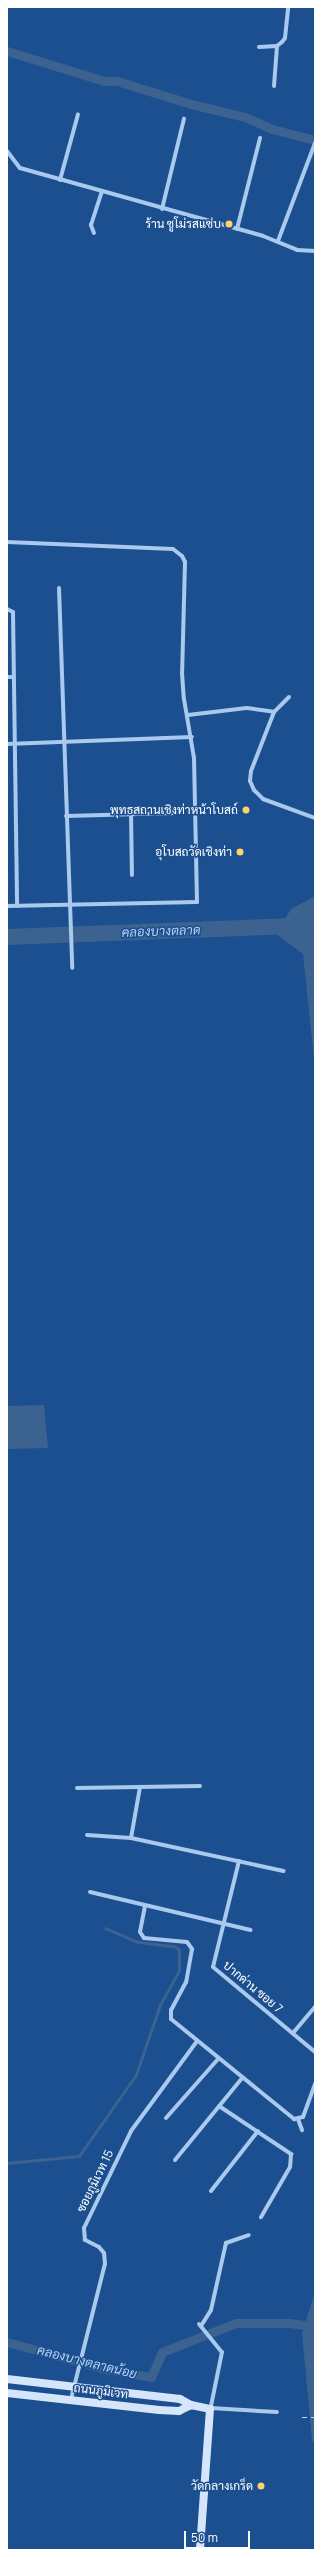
<!DOCTYPE html>
<html>
<head>
<meta charset="utf-8">
<style>
	body { margin:0 }
	#map { position:relative; width:322px; height:2557px; overflow:hidden; background:#1b4f8f; font-family:Manrope,Sarabun,sans-serif }
	div>[style] { position:absolute }
	.water>* { inset:0; background:#3c6290 }
	.stream>* { height:2.5px; margin:-1.25px; padding:0 1.25px; transform-origin:1.25px; border-radius:1.25px; background:#3c6290 }
	.canal>* { height:9px; margin:-4.5px; padding:0 4.5px; transform-origin:4.5px; border-radius:4.5px; background:#3c6290 }
	.river>* { height:16px; margin:-8px; padding:0 8px; transform-origin:8px; border-radius:8px; background:#3c6290 }
	.ferry>* { height:1px; margin-top:-0.5px; transform-origin:0; background:repeating-linear-gradient(90deg,#b5d3f5 0 5px,transparent 0 9px) }
	.street>* { height:4px; margin:-2px; padding:0 2px; transform-origin:2px; border-radius:2px; background:#a9c9ee }
	.secondary>* { height:8px; margin:-4px; padding:0 4px; transform-origin:4px; border-radius:4px; background:#d6e6fa }
	.dots>* { width:11px; height:11px; translate:-50% -50%; box-sizing:border-box; border:2px solid #1b4f8f; border-radius:50% }
	span { translate:-50% -50%; white-space:nowrap; text-align:center; line-height:1.15; -webkit-text-stroke:3px #1b4f8f; paint-order:stroke }
	.poi-label { font-size:12px; color:#fff }
	.right { translate:-100% -50%; text-align:right }
	.street-label { font-size:12px; color:#fff }
	.water-label { font-size:13px; color:#b5d3f5; font-style:italic }
	.frame { position:absolute; inset:0; border:8px solid #fff; pointer-events:none }
	.scale { position:absolute; left:184px; top:2531px; width:66px; height:18px; box-sizing:border-box; border:2px solid #fff; border-top:0; padding-left:5px; font-size:12px; line-height:14px; white-space:nowrap; color:#fff; -webkit-text-stroke:3px #1b4f8f; paint-order:stroke }
</style>
</head>
<body>
<div id="map">
	<div class="water">
		<i style="clip-path:polygon(315px 896px,315px 1069px,303px 954px,276px 934px,291px 909px)"></i>
		<i style="clip-path:polygon(44px 1405px,48px 1448px,7px 1449px,7px 1406px)"></i>
		<i style="clip-path:polygon(315px 2292px,315px 2442px,312px 2441px,302px 2333px)"></i>
	</div>
	<div class="stream">
		<i style="left:7px;top:2163px;width:72px;rotate:-5.6deg"></i>
		<i style="left:79px;top:2156px;width:99px;rotate:-54.9deg"></i>
		<i style="left:136px;top:2075px;width:74px;rotate:-71.1deg"></i>
		<i style="left:160px;top:2005px;width:39px;rotate:-61deg"></i>
		<i style="left:179px;top:1971px;width:21px;rotate:-90deg"></i>
		<i style="left:179px;top:1950px;width:5px;rotate:-143deg"></i>
		<i style="left:175px;top:1947px;width:38px;rotate:-173deg"></i>
		<i style="left:137px;top:1942px;width:34px;rotate:-157deg"></i>
	</div>
	<div class="canal">
		<i style="left:7px;top:51px;width:102px;rotate:17.2deg"></i>
		<i style="left:104px;top:81px;width:13px"></i>
		<i style="left:117px;top:81px;width:77px;rotate:17.3deg"></i>
		<i style="left:191px;top:104px;width:56px;rotate:13.5deg"></i>
		<i style="left:245px;top:117px;width:30px;rotate:24deg"></i>
		<i style="left:272px;top:129px;width:44px;rotate:14.3deg"></i>
		<i style="left:7px;top:2342px;width:103px;rotate:15.3deg"></i>
		<i style="left:106px;top:2369px;width:46px;rotate:10.1deg"></i>
		<i style="left:151px;top:2377px;width:27px;rotate:-66deg"></i>
		<i style="left:162px;top:2352px;width:79px;rotate:-21.4deg"></i>
		<i style="left:236px;top:2323px;width:53px"></i>
		<i style="left:289px;top:2323px;width:26px;rotate:7deg"></i>
	</div>
	<div class="river">
		<i style="left:7px;top:937px;width:308px;rotate:-2.2deg"></i>
	</div>
	<div class="ferry">
		<i style="left:302px;top:2417px;width:13px"></i>
	</div>
	<div class="street">
		<i style="left:259px;top:47px;width:18px;rotate:-3deg"></i>
		<i style="left:277px;top:46px;width:6px;rotate:-39deg"></i>
		<i style="left:282px;top:42px;width:5px;rotate:-53deg"></i>
		<i style="left:285px;top:38px;width:31px;rotate:-84deg"></i>
		<i style="left:274px;top:86px;width:40px;rotate:-85.7deg"></i>
		<i style="left:7px;top:151px;width:21px;rotate:53deg"></i>
		<i style="left:20px;top:168px;width:252px;rotate:15.6deg"></i>
		<i style="left:263px;top:236px;width:37px;rotate:22deg"></i>
		<i style="left:297px;top:250px;width:18px;rotate:3deg"></i>
		<i style="left:60px;top:180px;width:68px;rotate:-74.7deg"></i>
		<i style="left:162px;top:209px;width:93px;rotate:-76.3deg"></i>
		<i style="left:237px;top:229px;width:94px;rotate:-75.8deg"></i>
		<i style="left:94px;top:233px;width:9px;rotate:-111deg"></i>
		<i style="left:91px;top:225px;width:35px;rotate:-72deg"></i>
		<i style="left:278px;top:241px;width:105px;rotate:-69.3deg"></i>
		<i style="left:7px;top:542px;width:166px;rotate:2.4deg"></i>
		<i style="left:173px;top:549px;width:11px;rotate:38deg"></i>
		<i style="left:182px;top:556px;width:7px;rotate:63deg"></i>
		<i style="left:185px;top:562px;width:111px;rotate:91.5deg"></i>
		<i style="left:182px;top:673px;width:26px;rotate:86deg"></i>
		<i style="left:184px;top:699px;width:60px;rotate:80.4deg"></i>
		<i style="left:194px;top:758px;width:144px;rotate:88.8deg"></i>
		<i style="left:197px;top:902px;width:190px;rotate:178.8deg"></i>
		<i style="left:59px;top:588px;width:380px;rotate:88deg"></i>
		<i style="left:7px;top:609px;width:7px;rotate:27deg"></i>
		<i style="left:13px;top:612px;width:294px;rotate:89.2deg"></i>
		<i style="left:7px;top:677px;width:7px"></i>
		<i style="left:289px;top:697px;width:21px;rotate:135deg"></i>
		<i style="left:274px;top:712px;width:63px;rotate:111.3deg"></i>
		<i style="left:251px;top:771px;width:10px;rotate:96deg"></i>
		<i style="left:250px;top:781px;width:10px;rotate:66deg"></i>
		<i style="left:254px;top:790px;width:13px;rotate:45deg"></i>
		<i style="left:263px;top:799px;width:55px;rotate:20.1deg"></i>
		<i style="left:188px;top:715px;width:59px;rotate:-6.8deg"></i>
		<i style="left:247px;top:708px;width:27px;rotate:8deg"></i>
		<i style="left:7px;top:744px;width:185px;rotate:-2.2deg"></i>
		<i style="left:131px;top:814px;width:61px;rotate:89.1deg"></i>
		<i style="left:66px;top:816px;width:110px;rotate:-1.6deg"></i>
		<i style="left:77px;top:1788px;width:123px;rotate:-0.9deg"></i>
		<i style="left:87px;top:1835px;width:44px;rotate:3.9deg"></i>
		<i style="left:131px;top:1838px;width:156px;rotate:12.2deg"></i>
		<i style="left:131px;top:1838px;width:52px;rotate:-80deg"></i>
		<i style="left:239px;top:1861px;width:109px;rotate:103.8deg"></i>
		<i style="left:213px;top:1967px;width:133px;rotate:39.8deg"></i>
		<i style="left:90px;top:1892px;width:165px;rotate:13.3deg"></i>
		<i style="left:145px;top:1906px;width:26px;rotate:101deg"></i>
		<i style="left:140px;top:1932px;width:7px;rotate:56deg"></i>
		<i style="left:144px;top:1938px;width:43px;rotate:5.3deg"></i>
		<i style="left:187px;top:1942px;width:9px;rotate:54deg"></i>
		<i style="left:192px;top:1949px;width:34px;rotate:100deg"></i>
		<i style="left:186px;top:1982px;width:32px;rotate:118deg"></i>
		<i style="left:171px;top:2010px;width:9px;rotate:90deg"></i>
		<i style="left:171px;top:2019px;width:159px;rotate:39.1deg"></i>
		<i style="left:294px;top:2119px;width:9px;rotate:-13deg"></i>
		<i style="left:303px;top:2117px;width:35px;rotate:-70deg"></i>
		<i style="left:293px;top:2033px;width:34px;rotate:-50deg"></i>
		<i style="left:219px;top:2106px;width:87px;rotate:33.7deg"></i>
		<i style="left:291px;top:2154px;width:13px;rotate:94deg"></i>
		<i style="left:290px;top:2167px;width:58px;rotate:120.1deg"></i>
		<i style="left:166px;top:2118px;width:79px;rotate:-48.6deg"></i>
		<i style="left:298px;top:2119px;width:12px;rotate:70deg"></i>
		<i style="left:175px;top:2160px;width:106px;rotate:-50.7deg"></i>
		<i style="left:211px;top:2191px;width:76px;rotate:-51.9deg"></i>
		<i style="left:199px;top:2324px;width:36px;rotate:51deg"></i>
		<i style="left:222px;top:2352px;width:55px;rotate:101.5deg"></i>
		<i style="left:201px;top:2326px;width:19px;rotate:-58deg"></i>
		<i style="left:211px;top:2310px;width:69px;rotate:-77.4deg"></i>
		<i style="left:226px;top:2243px;width:24px;rotate:-19deg"></i>
		<i style="left:71px;top:2399px;width:139px;rotate:-75.9deg"></i>
		<i style="left:105px;top:2264px;width:11px;rotate:-95deg"></i>
		<i style="left:104px;top:2253px;width:8px;rotate:-130deg"></i>
		<i style="left:99px;top:2247px;width:16px;rotate:-153deg"></i>
		<i style="left:85px;top:2240px;width:12px;rotate:-95deg"></i>
		<i style="left:84px;top:2228px;width:108px;rotate:-64.1deg"></i>
		<i style="left:131px;top:2131px;width:112px;rotate:-53.7deg"></i>
		<i style="left:211px;top:2408px;width:66px;rotate:3.5deg"></i>
	</div>
	<div class="secondary">
		<i style="left:7px;top:2379px;width:174px;rotate:6.6deg"></i>
		<i style="left:180px;top:2399px;width:13px;rotate:29deg"></i>
		<i style="left:191px;top:2405px;width:19px;rotate:12deg"></i>
		<i style="left:210px;top:2409px;width:141px;rotate:94.1deg"></i>
		<i style="left:7px;top:2393px;width:153px;rotate:6.4deg"></i>
		<i style="left:159px;top:2410px;width:20px;rotate:3deg"></i>
		<i style="left:179px;top:2411px;width:13px;rotate:-27deg"></i>
	</div>
	<div class="dots">
		<i style="left:229px;top:224px;background:#ffd166"></i>
		<i style="left:246px;top:810px;background:#ffd166"></i>
		<i style="left:240px;top:852px;background:#ffd166"></i>
		<i style="left:261px;top:2486px;background:#ffd166"></i>
	</div>
	<div class="poi-label">
		<span class="right" style="left:221px;top:224px">ร้าน ซูโม่รสแซ่บ</span>
		<span class="right" style="left:238px;top:810px">พุทธสถานเชิงท่าหน้าโบสถ์</span>
		<span class="right" style="left:232px;top:852px">อุโบสถวัดเชิงท่า</span>
		<span class="right" style="left:253px;top:2486px">วัดกลางเกร็ด</span>
	</div>
	<div class="street-label">
		<span style="left:253px;top:1987px;rotate:40deg">ปากด่าน ซอย 7</span>
		<span style="left:95px;top:2181px;rotate:-64deg">ซอยภูมิเวท 15</span>
		<span style="left:101px;top:2391px;rotate:7deg">ถนนภูมิเวท</span>
	</div>
	<div class="water-label">
		<span style="left:161px;top:931px;rotate:-2deg">คลองบางตลาด</span>
		<span style="left:87px;top:2362px;rotate:14deg">คลองบางตลาดน้อย</span>
	</div>
	<div class="frame"></div>
	<div class="scale">50 m</div>
</div>
</body>
</html>
